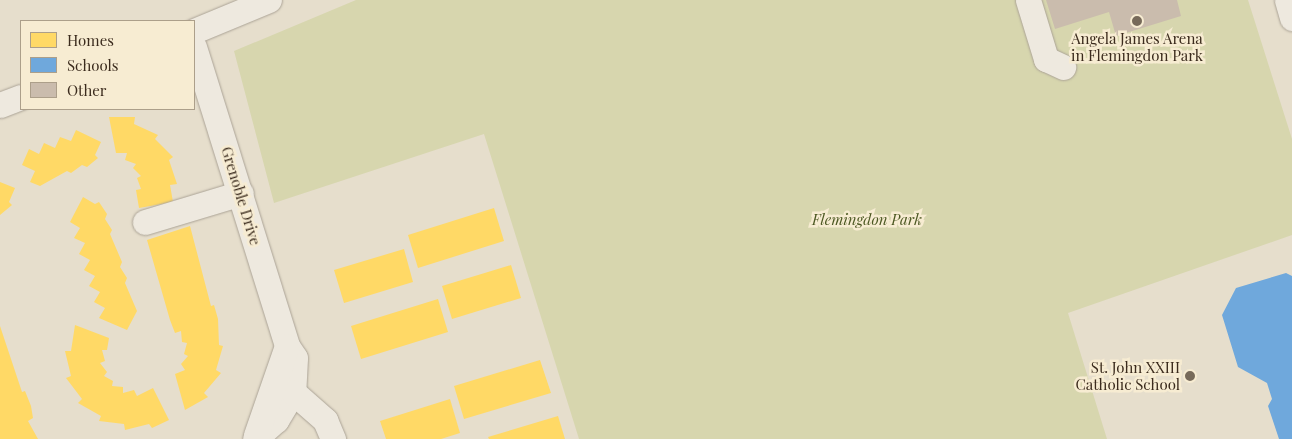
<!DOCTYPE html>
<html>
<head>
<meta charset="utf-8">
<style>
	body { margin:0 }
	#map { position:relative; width:1292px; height:439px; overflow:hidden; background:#e6decc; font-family:"Playfair Display",serif }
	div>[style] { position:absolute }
	.green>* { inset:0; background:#d7d6ae }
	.homes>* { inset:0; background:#ffd966 }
	.schools>* { inset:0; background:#6fa8dc }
	.building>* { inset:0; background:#cabcad }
	.roads { filter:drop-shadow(0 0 1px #aba396) drop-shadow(0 0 1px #aba396) }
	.minor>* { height:25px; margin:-12.5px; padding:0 12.5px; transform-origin:12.5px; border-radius:12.5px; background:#eee9df }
	.dots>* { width:14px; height:14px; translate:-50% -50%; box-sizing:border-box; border:2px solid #f7ecd2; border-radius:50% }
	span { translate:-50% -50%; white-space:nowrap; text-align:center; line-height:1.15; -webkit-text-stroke:5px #f7ecd2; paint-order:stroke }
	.poi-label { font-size:15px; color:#3b2b1d }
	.right { translate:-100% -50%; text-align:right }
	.street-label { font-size:15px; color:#3b2b1d }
	.park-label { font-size:15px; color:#4c5822; font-style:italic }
	.legend { position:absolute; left:20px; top:20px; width:175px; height:90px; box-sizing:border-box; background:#f7ecd2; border:1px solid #ac9f8a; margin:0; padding:6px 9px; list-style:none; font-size:15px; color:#3b2b1d }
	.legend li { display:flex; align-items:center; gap:10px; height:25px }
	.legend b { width:25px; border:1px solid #ac9f8a }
</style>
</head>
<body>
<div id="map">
	<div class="green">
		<i style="clip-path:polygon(356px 0,1248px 0,1292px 139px,1292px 235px,1068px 313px,1107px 439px,579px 439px,484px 134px,274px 203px,234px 51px)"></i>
	</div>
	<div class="homes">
		<i style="clip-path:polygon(109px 117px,135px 117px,134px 124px,158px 135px,155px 139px,173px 157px,169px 160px,177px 184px,170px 185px,173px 202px,139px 208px,136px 190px,141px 189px,137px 178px,141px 176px,133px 168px,136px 164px,125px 160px,127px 153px,116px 153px)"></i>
		<i style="clip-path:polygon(76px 130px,101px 142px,95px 155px,98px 158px,87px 167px,82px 165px,71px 173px,67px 171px,40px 186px,30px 182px,35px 171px,22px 165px,29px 149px,39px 154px,44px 143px,55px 148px,60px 137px,71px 141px)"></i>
		<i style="clip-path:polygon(0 182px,15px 188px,9px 202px,12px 205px,0 215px)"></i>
		<i style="clip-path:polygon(83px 197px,95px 204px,99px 202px,107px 214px,105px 219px,112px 230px,110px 234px,122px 262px,120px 267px,127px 278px,125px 283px,137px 311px,127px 330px,99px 318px,105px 308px,94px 302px,100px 292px,89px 286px,95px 276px,84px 270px,90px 260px,79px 254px,85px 243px,74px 238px,80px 228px,70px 222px)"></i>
		<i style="clip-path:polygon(494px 208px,504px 241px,418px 268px,408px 235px)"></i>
		<i style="clip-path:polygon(190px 226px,211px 306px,214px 305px,218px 319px,219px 345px,223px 346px,216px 370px,221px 373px,204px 393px,208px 397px,185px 410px,175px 374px,185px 370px,181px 364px,188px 356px,184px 354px,187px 343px,182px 342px,181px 331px,175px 333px,170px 320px,147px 240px)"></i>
		<i style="clip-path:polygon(404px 249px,413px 282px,344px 303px,334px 270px)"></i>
		<i style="clip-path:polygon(511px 265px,521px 298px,452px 319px,442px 286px)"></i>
		<i style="clip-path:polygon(438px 299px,448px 332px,361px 359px,351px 326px)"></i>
		<i style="clip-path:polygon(75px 325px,109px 338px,107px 350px,102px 350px,105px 361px,100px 363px,107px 372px,104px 376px,113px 381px,112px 386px,123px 387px,123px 393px,134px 390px,137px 396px,153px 388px,169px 420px,152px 428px,149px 424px,125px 430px,124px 424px,99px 421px,101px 416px,78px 403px,82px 399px,66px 378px,71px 376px,65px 351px,71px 351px)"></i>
		<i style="clip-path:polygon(0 326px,22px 392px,25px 391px,31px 406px,33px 418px,28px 421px,38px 439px,0 439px)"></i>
		<i style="clip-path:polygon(540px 360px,551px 393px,464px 419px,454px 386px)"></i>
		<i style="clip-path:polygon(450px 399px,460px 433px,441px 439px,386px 439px,380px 421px)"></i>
		<i style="clip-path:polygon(558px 416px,565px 439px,489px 439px,488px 437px)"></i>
	</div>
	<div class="schools">
		<i style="clip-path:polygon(1286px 273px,1292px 276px,1292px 439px,1279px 439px,1268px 406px,1272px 399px,1267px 383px,1238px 367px,1222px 315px,1236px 288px)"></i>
	</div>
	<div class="building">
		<i style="clip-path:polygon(1046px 0,1177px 0,1181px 16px,1116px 36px,1109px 12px,1055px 29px)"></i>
	</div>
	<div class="roads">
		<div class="minor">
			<i style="left:1028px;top:0;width:62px;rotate:73deg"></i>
			<i style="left:1046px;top:59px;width:19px;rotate:25deg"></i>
			<i style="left:1287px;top:0;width:19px;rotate:74deg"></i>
			<i style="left:194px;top:31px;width:81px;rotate:-22.5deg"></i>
			<i style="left:194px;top:47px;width:313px;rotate:72.7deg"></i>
			<i style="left:287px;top:346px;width:14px;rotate:56deg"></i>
			<i style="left:295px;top:358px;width:34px;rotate:93deg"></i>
			<i style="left:293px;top:392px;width:33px;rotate:121deg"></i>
			<i style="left:276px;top:420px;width:28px;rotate:138deg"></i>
			<i style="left:0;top:105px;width:22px;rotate:-21deg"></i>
			<i style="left:145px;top:222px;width:100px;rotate:-16.8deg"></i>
			<i style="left:293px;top:392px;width:43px;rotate:41.2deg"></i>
			<i style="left:325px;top:420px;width:21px;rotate:67deg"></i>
			<i style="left:256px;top:435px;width:94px;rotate:-70.8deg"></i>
		</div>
	</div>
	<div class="dots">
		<i style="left:1137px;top:21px;background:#776a5a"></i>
		<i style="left:1190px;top:376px;background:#776a5a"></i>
	</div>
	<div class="poi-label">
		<span style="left:1137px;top:47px">Angela James Arena<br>in Flemingdon Park</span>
		<span class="right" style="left:1180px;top:376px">St. John XXIII<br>Catholic School</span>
	</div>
	<div class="street-label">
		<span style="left:241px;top:196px;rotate:73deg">Grenoble Drive</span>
	</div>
	<div class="park-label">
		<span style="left:867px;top:220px">Flemingdon Park</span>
	</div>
	<ul class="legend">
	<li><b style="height:14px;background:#ffd966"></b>Homes</li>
	<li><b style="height:14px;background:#6fa8dc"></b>Schools</li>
	<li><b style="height:14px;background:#cabcad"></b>Other</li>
	</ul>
</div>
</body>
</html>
